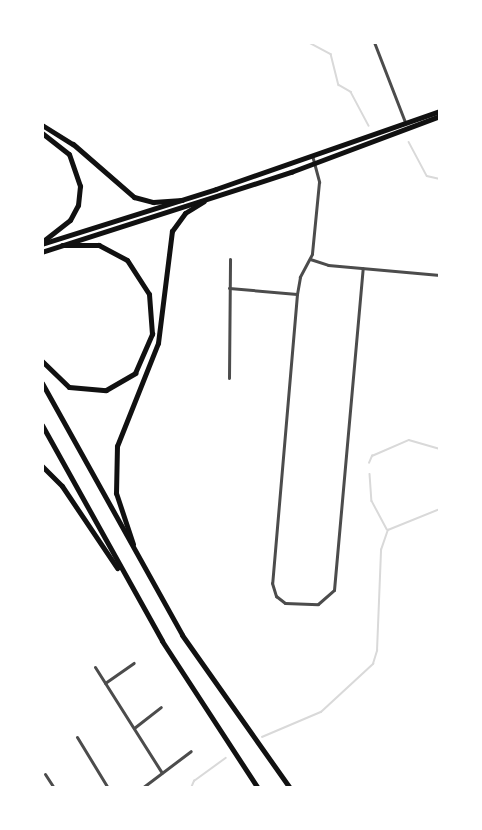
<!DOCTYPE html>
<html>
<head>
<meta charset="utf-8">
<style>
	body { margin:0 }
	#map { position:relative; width:482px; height:830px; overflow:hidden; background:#fff; font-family:"Sofia Sans Condensed",sans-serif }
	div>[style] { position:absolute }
	.stream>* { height:1.5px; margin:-0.75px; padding:0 0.75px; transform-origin:0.75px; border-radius:0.75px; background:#d9d9d9 }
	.minor>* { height:3px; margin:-1.5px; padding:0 1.5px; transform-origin:1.5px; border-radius:1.5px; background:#4c4c4c }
	.primary>* { height:4.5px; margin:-2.25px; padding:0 2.25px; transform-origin:2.25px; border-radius:2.25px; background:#111 }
	.motorway>* { height:5px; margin:-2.5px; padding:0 2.5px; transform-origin:2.5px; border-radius:2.5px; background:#111 }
	span { translate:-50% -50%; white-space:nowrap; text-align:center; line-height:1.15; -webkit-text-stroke:6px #fff; paint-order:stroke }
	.frame { position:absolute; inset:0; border:44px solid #fff; pointer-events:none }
</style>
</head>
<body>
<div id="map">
	<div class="stream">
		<i style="left:308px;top:42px;width:26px;rotate:28deg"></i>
		<i style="left:331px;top:54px;width:32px;rotate:76deg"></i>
		<i style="left:339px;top:85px;width:14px;rotate:30deg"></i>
		<i style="left:351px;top:92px;width:38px;rotate:62deg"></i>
		<i style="left:409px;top:142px;width:38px;rotate:62deg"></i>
		<i style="left:427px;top:176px;width:13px;rotate:13deg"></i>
		<i style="left:369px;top:463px;width:8px;rotate:-67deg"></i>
		<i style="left:372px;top:456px;width:40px;rotate:-23.4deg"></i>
		<i style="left:409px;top:440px;width:32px;rotate:16deg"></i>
		<i style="left:370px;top:474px;width:27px;rotate:86deg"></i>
		<i style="left:372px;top:501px;width:32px;rotate:62deg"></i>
		<i style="left:262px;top:737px;width:64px;rotate:-23deg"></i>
		<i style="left:321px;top:712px;width:71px;rotate:-42.7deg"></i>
		<i style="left:373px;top:664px;width:14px;rotate:-73deg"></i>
		<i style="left:377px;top:651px;width:101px;rotate:-87.7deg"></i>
		<i style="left:381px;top:550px;width:21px;rotate:-71deg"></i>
		<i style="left:388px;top:530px;width:56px;rotate:-22deg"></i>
		<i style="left:191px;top:788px;width:8px;rotate:-67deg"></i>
		<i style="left:194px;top:781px;width:39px;rotate:-36deg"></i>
	</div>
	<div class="minor">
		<i style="left:374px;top:42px;width:86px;rotate:68.8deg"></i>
		<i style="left:312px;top:155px;width:28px;rotate:75deg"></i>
		<i style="left:319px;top:182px;width:72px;rotate:95.6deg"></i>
		<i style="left:312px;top:254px;width:26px;rotate:118deg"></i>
		<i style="left:300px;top:277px;width:17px;rotate:100deg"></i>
		<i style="left:297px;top:294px;width:290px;rotate:94.9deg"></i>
		<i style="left:272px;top:583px;width:14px;rotate:73deg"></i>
		<i style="left:276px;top:596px;width:11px;rotate:38deg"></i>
		<i style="left:285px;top:603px;width:33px;rotate:2deg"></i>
		<i style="left:318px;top:604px;width:21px;rotate:-41deg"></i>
		<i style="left:334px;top:590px;width:323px;rotate:-84.9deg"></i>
		<i style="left:310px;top:259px;width:19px;rotate:18deg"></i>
		<i style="left:328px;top:265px;width:112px;rotate:5.1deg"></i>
		<i style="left:229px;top:288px;width:68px;rotate:5deg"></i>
		<i style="left:229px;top:378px;width:119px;rotate:-89.5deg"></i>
		<i style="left:95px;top:667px;width:125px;rotate:57.7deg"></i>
		<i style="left:105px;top:683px;width:35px;rotate:-35deg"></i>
		<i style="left:134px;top:728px;width:34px;rotate:-38deg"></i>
		<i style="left:77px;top:737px;width:60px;rotate:58.7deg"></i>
		<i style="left:45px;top:774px;width:17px;rotate:57deg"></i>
		<i style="left:142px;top:788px;width:61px;rotate:-37.1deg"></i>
	</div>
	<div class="primary">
		<i style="left:42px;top:244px;width:182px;rotate:-17.5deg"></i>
		<i style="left:216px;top:189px;width:237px;rotate:-19.2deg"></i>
		<i style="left:42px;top:252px;width:262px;rotate:-17.8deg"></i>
		<i style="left:291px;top:172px;width:159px;rotate:-20.6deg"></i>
	</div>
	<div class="motorway">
		<i style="left:42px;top:125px;width:36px;rotate:32deg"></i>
		<i style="left:73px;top:144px;width:81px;rotate:41deg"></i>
		<i style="left:134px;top:197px;width:20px;rotate:15deg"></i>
		<i style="left:153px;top:202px;width:29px;rotate:-4deg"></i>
		<i style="left:42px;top:133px;width:34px;rotate:38deg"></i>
		<i style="left:69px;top:154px;width:34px;rotate:71deg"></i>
		<i style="left:80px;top:186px;width:19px;rotate:96deg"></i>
		<i style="left:78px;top:205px;width:17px;rotate:118deg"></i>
		<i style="left:70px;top:220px;width:36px;rotate:142deg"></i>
		<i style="left:42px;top:361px;width:37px;rotate:44deg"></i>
		<i style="left:69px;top:387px;width:37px;rotate:5deg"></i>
		<i style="left:106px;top:390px;width:34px;rotate:-30deg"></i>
		<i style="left:135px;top:373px;width:43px;rotate:-66.4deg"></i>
		<i style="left:152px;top:334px;width:40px;rotate:-94.3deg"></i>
		<i style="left:149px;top:294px;width:40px;rotate:-122.9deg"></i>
		<i style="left:127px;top:260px;width:32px;rotate:-152deg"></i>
		<i style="left:99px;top:245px;width:37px;rotate:180deg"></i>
		<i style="left:42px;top:383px;width:288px;rotate:60.9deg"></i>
		<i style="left:182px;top:635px;width:187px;rotate:54.8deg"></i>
		<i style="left:42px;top:425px;width:247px;rotate:60.9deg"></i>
		<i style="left:162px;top:641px;width:176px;rotate:56.9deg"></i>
		<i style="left:42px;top:466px;width:28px;rotate:45deg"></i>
		<i style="left:62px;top:486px;width:99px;rotate:56.1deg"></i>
		<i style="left:133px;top:544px;width:54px;rotate:-108.4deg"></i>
		<i style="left:116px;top:493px;width:47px;rotate:-88.8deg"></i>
		<i style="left:117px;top:446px;width:111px;rotate:-68.3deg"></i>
		<i style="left:158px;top:343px;width:113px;rotate:-82.9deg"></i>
		<i style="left:172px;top:231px;width:22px;rotate:-54deg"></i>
		<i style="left:185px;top:213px;width:22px;rotate:-32deg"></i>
	</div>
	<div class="frame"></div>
</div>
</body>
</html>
